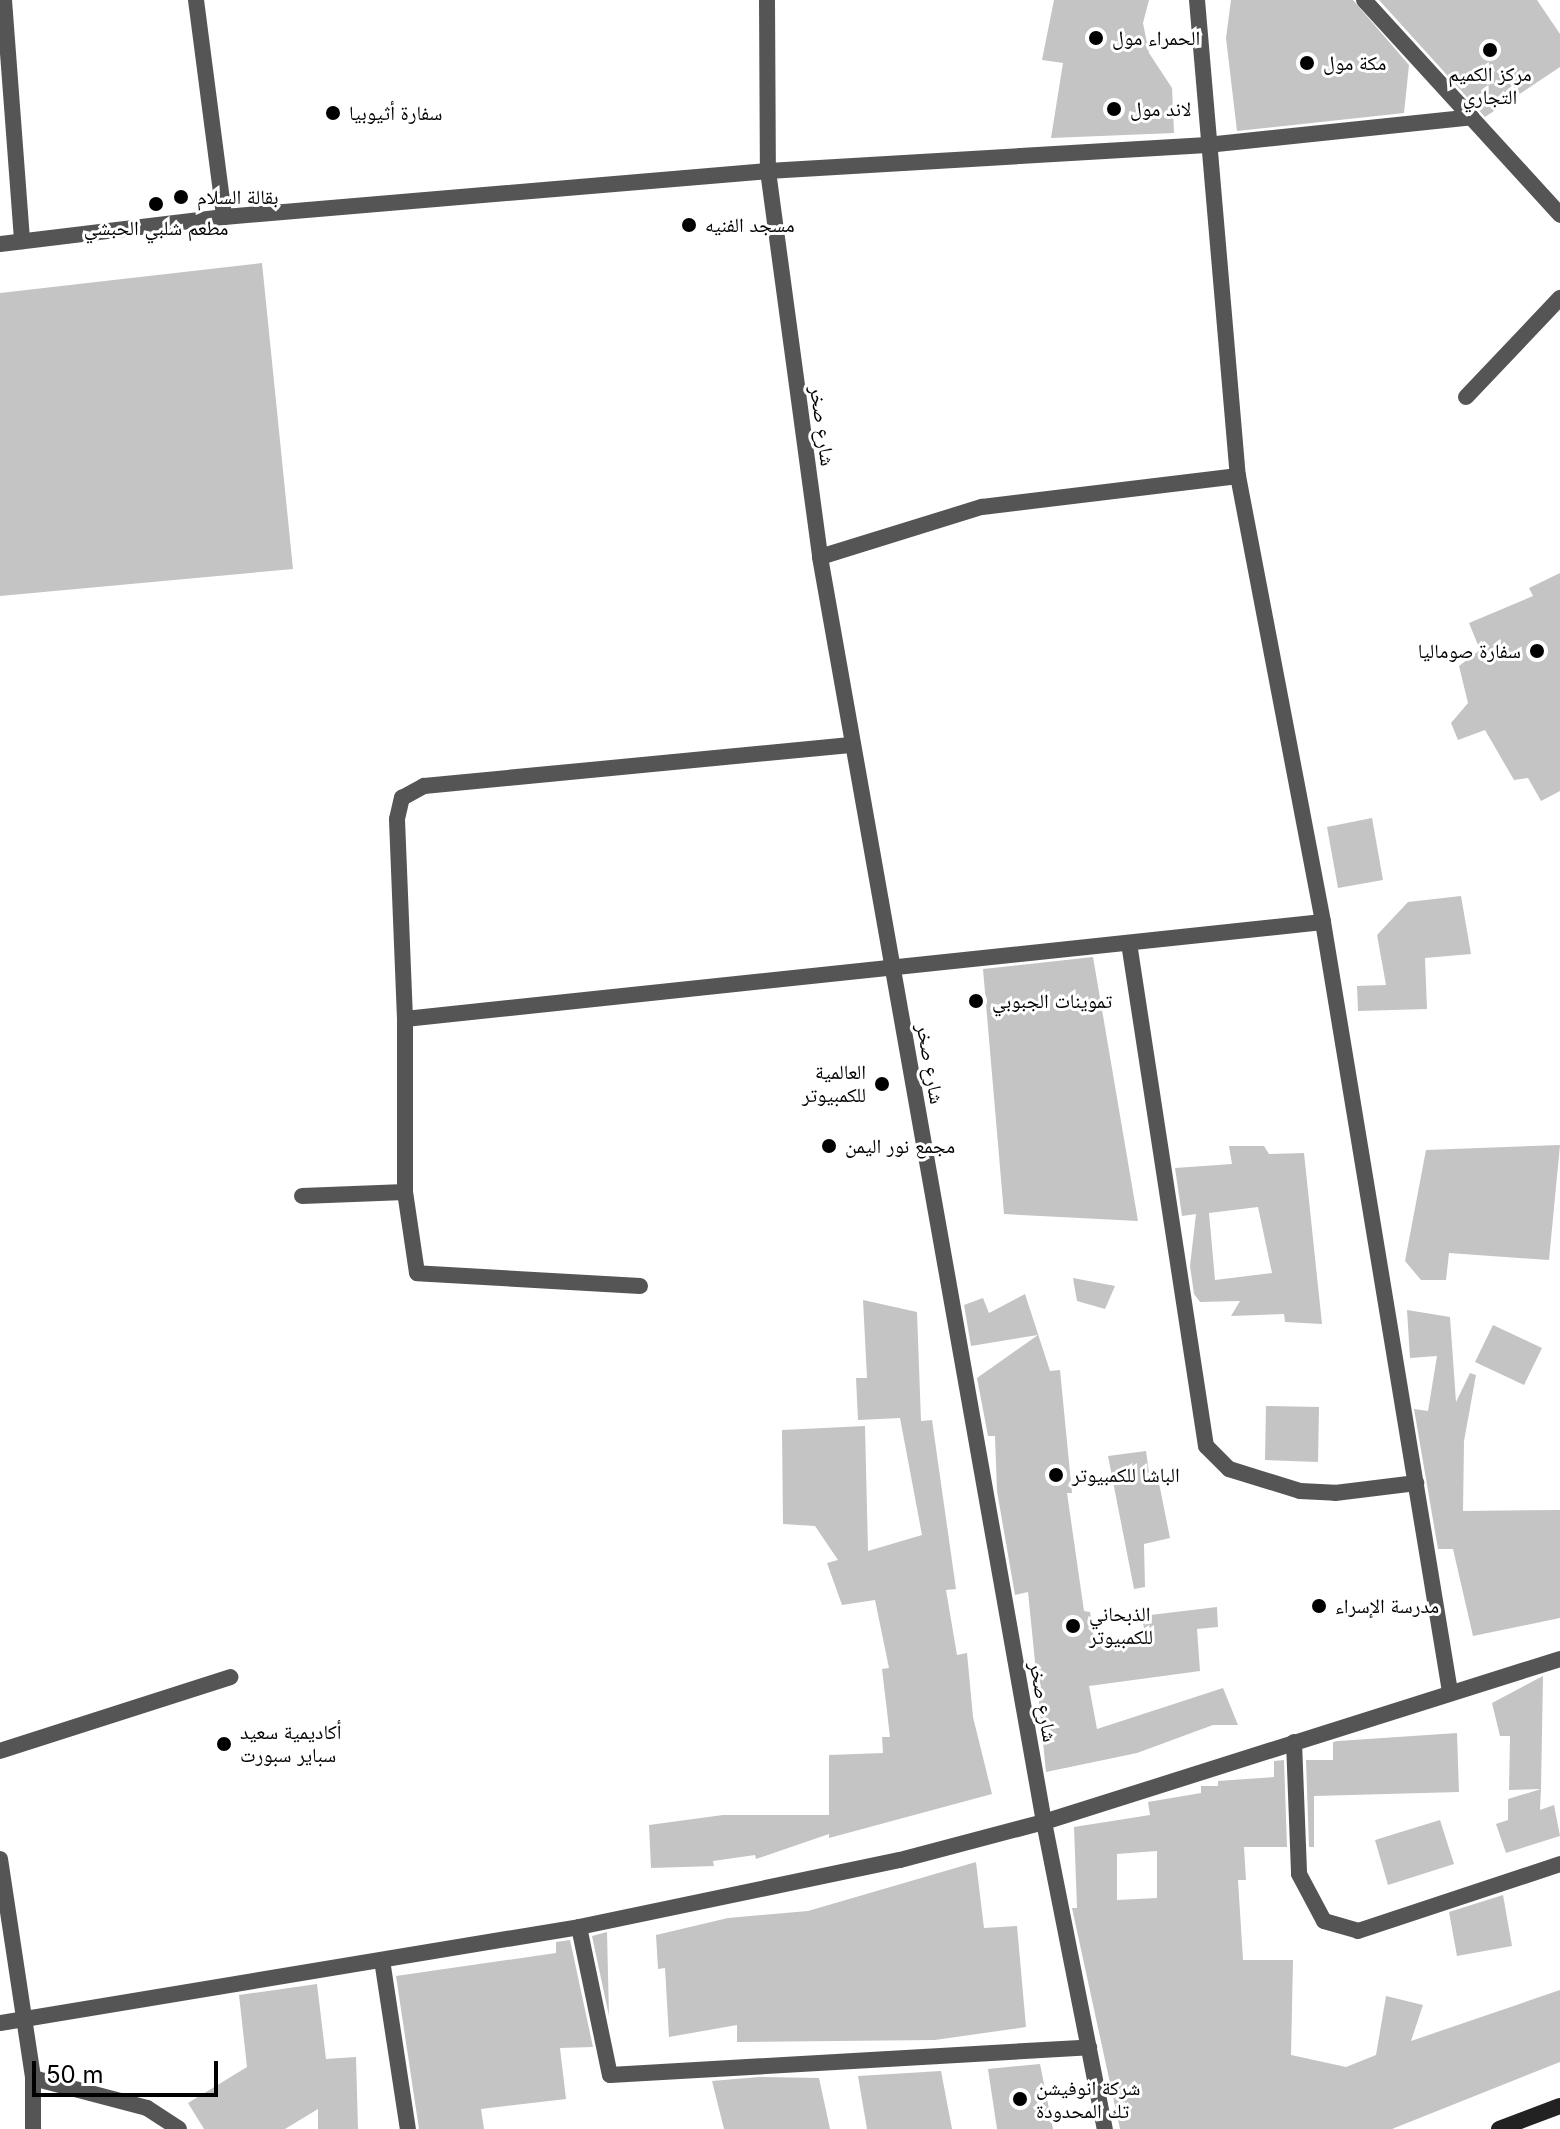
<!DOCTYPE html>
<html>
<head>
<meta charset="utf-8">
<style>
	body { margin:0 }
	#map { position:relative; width:1560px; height:2129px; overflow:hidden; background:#fff; font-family:Inter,"Noto Naskh Arabic",sans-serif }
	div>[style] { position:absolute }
	.building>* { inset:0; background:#c4c4c4 }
	.minor>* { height:16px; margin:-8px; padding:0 8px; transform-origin:8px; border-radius:8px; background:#555 }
	.tertiary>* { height:16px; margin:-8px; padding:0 8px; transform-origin:8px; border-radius:8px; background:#555 }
	.secondary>* { height:16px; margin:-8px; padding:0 8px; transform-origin:8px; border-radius:8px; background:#222 }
	.dots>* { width:22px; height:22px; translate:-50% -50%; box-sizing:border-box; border:4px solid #fff; border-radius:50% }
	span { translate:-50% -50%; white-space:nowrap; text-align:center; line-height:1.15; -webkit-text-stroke:6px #fff; paint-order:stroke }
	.poi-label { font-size:20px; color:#000 }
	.left { translate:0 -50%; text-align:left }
	.right { translate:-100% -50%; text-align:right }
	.street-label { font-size:20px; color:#000 }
	.scale { position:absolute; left:32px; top:2061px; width:186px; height:36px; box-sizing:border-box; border:4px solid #000; border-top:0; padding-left:10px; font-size:24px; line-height:28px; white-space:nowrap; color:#000; -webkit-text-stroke:6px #fff; paint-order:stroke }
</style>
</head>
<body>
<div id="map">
	<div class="building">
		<i style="clip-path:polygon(1054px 0,1149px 0,1143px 23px,1149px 53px,1172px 88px,1174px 133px,1051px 138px,1063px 63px,1042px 60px)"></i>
		<i style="clip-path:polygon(1231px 0,1353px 0,1409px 65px,1404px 113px,1237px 131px,1226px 38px)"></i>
		<i style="clip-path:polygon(1379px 0,1537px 0,1560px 34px,1560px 67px,1485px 117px)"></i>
		<i style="clip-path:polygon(262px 263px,293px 569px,0 596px,0 293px)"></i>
		<i style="clip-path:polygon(1560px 573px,1560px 791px,1541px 801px,1528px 778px,1514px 780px,1485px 730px,1458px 740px,1451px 723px,1468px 703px,1459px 666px,1480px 650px,1469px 623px,1533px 596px,1529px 588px)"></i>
		<i style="clip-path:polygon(1372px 818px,1383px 880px,1338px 888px,1327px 827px)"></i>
		<i style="clip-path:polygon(1461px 896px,1471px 954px,1425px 958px,1427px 1009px,1358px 1011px,1357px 986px,1386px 985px,1377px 935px,1408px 902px)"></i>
		<i style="clip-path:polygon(1093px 957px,1138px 1221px,1004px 1214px,983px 969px)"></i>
		<i style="clip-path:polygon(1560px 1145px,1549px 1260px,1449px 1253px,1446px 1280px,1421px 1280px,1405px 1261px,1426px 1150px)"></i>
		<i style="clip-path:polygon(evenodd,1229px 1146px,1264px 1146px,1269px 1154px,1304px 1153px,1322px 1324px,1285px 1322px,1284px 1314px,1231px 1316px,1240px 1301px,1200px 1302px,1194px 1294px,1190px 1266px,1196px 1214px,1182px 1216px,1175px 1168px,1232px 1164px,1229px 1146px,1258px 1207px,1272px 1273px,1215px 1280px,1209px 1213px,1258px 1207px)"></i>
		<i style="clip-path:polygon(1073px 1278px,1115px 1286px,1105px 1309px,1077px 1301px)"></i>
		<i style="clip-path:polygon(1025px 1294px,1050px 1371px,1060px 1370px,1072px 1493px,1067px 1493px,1084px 1611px,1090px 1612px,1096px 1646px,1145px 1635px,1142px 1616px,1217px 1607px,1218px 1627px,1197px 1629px,1200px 1671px,1089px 1686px,1097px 1729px,1223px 1688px,1238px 1725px,1213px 1725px,1137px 1753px,1046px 1772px,1028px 1592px,1015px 1595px,997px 1491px,995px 1436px,988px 1436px,977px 1378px,1038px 1335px,971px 1346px,964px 1305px,983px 1298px,989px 1313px)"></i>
		<i style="clip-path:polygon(863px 1300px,917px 1312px,921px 1421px,932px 1420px,956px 1589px,946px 1590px,957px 1655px,967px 1653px,973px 1717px,992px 1794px,829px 1838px,829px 1834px,756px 1859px,755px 1855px,713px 1861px,714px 1866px,651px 1868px,649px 1825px,723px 1815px,829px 1815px,829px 1755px,883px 1753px,882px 1737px,890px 1737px,882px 1669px,889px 1668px,875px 1600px,842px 1605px,827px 1563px,838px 1560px,815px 1526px,783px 1524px,782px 1430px,865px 1426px,868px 1551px,922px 1535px,900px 1418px,858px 1420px,856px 1378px,867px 1378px)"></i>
		<i style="clip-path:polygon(1407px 1310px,1450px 1317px,1456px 1402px,1470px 1373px,1476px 1375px,1464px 1441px,1463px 1511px,1560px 1510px,1560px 1618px,1473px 1636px,1453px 1549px,1438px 1549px,1414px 1409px,1428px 1411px,1437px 1356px,1410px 1358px)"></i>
		<i style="clip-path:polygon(1493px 1325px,1542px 1348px,1524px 1385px,1475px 1362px)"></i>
		<i style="clip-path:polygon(1266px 1406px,1319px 1407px,1318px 1462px,1265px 1460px)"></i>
		<i style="clip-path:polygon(1146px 1451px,1150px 1479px,1158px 1478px,1170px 1538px,1144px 1544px,1145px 1587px,1134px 1589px,1108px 1456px)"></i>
		<i style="clip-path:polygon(1543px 1676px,1541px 1789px,1509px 1790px,1510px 1736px,1500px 1736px,1492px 1703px)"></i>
		<i style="clip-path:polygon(1457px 1733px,1459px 1792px,1314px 1796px,1314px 1847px,1309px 1847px,1306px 1760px,1333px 1760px,1333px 1742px,1338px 1741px)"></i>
		<i style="clip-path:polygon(evenodd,1284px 1760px,1287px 1847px,1244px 1847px,1246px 1880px,1238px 1880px,1243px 1960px,1293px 1960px,1291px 2055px,1346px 2067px,1376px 2055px,1386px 1996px,1423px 2005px,1411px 2041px,1560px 1990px,1560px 2062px,1392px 2129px,1120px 2129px,1072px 1908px,1077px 1908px,1074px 1827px,1150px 1815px,1148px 1802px,1201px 1793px,1201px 1786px,1218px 1786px,1218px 1781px,1274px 1777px,1274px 1761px,1284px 1760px,1157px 1851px,1157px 1898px,1117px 1900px,1117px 1854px,1157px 1851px)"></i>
		<i style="clip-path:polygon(1541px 1789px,1540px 1810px,1554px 1805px,1560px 1836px,1506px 1853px,1496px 1824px,1508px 1820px,1508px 1799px)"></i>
		<i style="clip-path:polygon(1440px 1820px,1454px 1864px,1388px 1885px,1375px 1840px)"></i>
		<i style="clip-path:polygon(976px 1862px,984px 1928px,1017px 1926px,1026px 2027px,935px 2040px,737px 2042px,737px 2025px,669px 2037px,665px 1968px,658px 1969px,656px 1935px,728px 1918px,808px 1911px)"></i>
		<i style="clip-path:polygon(1503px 1895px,1512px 1946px,1457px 1956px,1449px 1912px)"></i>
		<i style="clip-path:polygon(607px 1932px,609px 2016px,592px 1936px)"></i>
		<i style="clip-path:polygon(570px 1940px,593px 2047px,560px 2048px,566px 2099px,481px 2109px,484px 2129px,419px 2129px,396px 1976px,556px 1953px,556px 1942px)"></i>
		<i style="clip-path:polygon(317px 1984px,326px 2059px,356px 2057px,358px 2129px,318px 2129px,318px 2109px,285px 2129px,204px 2129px,188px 2103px,247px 2067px,239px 1995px)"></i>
		<i style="clip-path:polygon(1040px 2064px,1053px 2129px,997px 2129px,988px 2069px)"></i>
		<i style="clip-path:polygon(941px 2071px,952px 2129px,867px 2129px,858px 2076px)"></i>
		<i style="clip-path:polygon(759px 2077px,819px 2078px,830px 2129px,724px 2129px,712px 2081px)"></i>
	</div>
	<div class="minor">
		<i style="left:4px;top:0;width:242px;rotate:85.7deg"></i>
		<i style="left:196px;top:0;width:219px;rotate:82.6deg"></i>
		<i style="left:1197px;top:0;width:478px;rotate:85.1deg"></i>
		<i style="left:1238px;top:476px;width:454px;rotate:79.2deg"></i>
		<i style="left:1323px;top:922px;width:780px;rotate:80.63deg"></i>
		<i style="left:1364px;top:0;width:291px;rotate:47.6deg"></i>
		<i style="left:0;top:244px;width:226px;rotate:-6.9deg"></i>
		<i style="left:224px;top:217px;width:546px;rotate:-4.83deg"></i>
		<i style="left:768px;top:171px;width:440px;rotate:-3.4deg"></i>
		<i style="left:1207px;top:145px;width:266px;rotate:-6deg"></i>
		<i style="left:1466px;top:397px;width:137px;rotate:-46.5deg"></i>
		<i style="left:820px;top:557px;width:170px;rotate:-17.2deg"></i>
		<i style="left:982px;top:507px;width:258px;rotate:-6.9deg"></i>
		<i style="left:1129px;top:943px;width:509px;rotate:81.3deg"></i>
		<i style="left:1206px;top:1446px;width:33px;rotate:45deg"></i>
		<i style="left:1229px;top:1469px;width:74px;rotate:17.2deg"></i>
		<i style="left:1300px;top:1491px;width:35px;rotate:3deg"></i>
		<i style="left:1335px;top:1493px;width:82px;rotate:-7deg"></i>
		<i style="left:405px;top:1019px;width:923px;rotate:-6.03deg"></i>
		<i style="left:302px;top:1196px;width:103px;rotate:-2.2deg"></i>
		<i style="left:640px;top:1286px;width:223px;rotate:-176.7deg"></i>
		<i style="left:417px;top:1273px;width:82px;rotate:-98.4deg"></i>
		<i style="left:405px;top:1192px;width:173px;rotate:-90deg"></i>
		<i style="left:405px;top:1019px;width:200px;rotate:-92.3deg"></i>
		<i style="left:397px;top:819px;width:22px;rotate:-77deg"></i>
		<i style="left:402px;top:798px;width:25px;rotate:-29deg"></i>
		<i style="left:424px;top:786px;width:431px;rotate:-5.5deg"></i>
		<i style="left:1294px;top:1742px;width:132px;rotate:87.8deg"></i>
		<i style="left:1299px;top:1874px;width:53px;rotate:62deg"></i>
		<i style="left:1324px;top:1921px;width:35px;rotate:16deg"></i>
		<i style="left:1358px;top:1931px;width:213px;rotate:-18.3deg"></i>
		<i style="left:0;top:1751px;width:242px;rotate:-17.8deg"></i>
		<i style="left:0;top:1859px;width:221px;rotate:81.4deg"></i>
		<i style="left:33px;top:2078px;width:51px;rotate:90deg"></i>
		<i style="left:579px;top:1927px;width:151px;rotate:78.2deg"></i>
		<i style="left:610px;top:2075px;width:480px;rotate:-3.3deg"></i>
		<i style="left:382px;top:1960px;width:171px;rotate:81.3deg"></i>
		<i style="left:0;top:2023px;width:587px;rotate:-9.41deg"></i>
		<i style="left:579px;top:1927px;width:328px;rotate:-11.8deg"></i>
		<i style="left:900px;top:1860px;width:149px;rotate:-14.8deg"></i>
		<i style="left:1044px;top:1822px;width:541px;rotate:-17.53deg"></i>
		<i style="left:33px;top:2078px;width:118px;rotate:14.7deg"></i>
		<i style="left:147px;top:2108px;width:38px;rotate:33deg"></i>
	</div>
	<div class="tertiary">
		<i style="left:767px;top:0;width:171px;rotate:89.7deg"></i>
		<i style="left:768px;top:171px;width:389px;rotate:82.3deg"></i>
		<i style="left:820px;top:557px;width:1285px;rotate:79.96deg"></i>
		<i style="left:1044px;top:1822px;width:313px;rotate:78.8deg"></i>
	</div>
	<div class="secondary">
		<i style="left:1499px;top:2129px;width:65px;rotate:-20.7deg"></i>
	</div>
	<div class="dots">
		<i style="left:1096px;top:38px;background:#000"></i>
		<i style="left:1490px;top:50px;background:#000"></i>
		<i style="left:1307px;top:63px;background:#000"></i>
		<i style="left:1114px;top:109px;background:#000"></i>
		<i style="left:333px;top:113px;background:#000"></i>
		<i style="left:181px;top:197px;background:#000"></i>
		<i style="left:156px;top:204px;background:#000"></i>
		<i style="left:689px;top:225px;background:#000"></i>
		<i style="left:1537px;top:651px;background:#000"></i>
		<i style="left:976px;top:1001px;background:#000"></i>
		<i style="left:882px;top:1084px;background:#000"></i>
		<i style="left:829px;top:1146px;background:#000"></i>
		<i style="left:1056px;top:1475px;background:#000"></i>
		<i style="left:1319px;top:1606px;background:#000"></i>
		<i style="left:1073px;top:1626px;background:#000"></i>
		<i style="left:224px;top:1744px;background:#000"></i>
		<i style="left:1020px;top:2099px;background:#000"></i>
	</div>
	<div class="poi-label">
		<span class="left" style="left:1112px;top:38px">الحمراء مول</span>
		<span class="left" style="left:1323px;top:63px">مكة مول</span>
		<span style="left:1490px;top:86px">مركز الكميم<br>التجاري</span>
		<span class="left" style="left:1130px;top:109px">لاند مول</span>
		<span class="left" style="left:349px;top:113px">سفارة أثيوبيا</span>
		<span class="left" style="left:197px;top:197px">بقالة السلام</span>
		<span class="left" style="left:705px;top:225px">مسجد الفنيه</span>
		<span style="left:156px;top:228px">مطعم شلبي الحبشي</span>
		<span class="right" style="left:1521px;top:651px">سفارة صوماليا</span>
		<span class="left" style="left:992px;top:1001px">تموينات الجبوبي</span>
		<span class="right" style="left:866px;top:1084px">العالمية<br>للكمبيوتر</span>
		<span class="left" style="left:845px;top:1146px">مجمع نور اليمن</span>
		<span class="left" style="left:1072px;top:1475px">الباشا للكمبيوتر</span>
		<span class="left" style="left:1335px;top:1606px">مدرسة الإسراء</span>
		<span class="left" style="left:1089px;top:1626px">الذبحاني<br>للكمبيوتر</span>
		<span class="left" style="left:240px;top:1744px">أكاديمية سعيد<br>سباير سبورت</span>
		<span class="left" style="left:1036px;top:2100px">شركة انوفيشن<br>تك المحدودة</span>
	</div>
	<div class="street-label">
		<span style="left:822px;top:426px;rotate:82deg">شارع صخر</span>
		<span style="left:930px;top:1064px;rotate:80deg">شارع صخر</span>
		<span style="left:1043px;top:1702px;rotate:80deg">شارع صخر</span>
	</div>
	<div class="scale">50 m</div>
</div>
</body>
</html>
